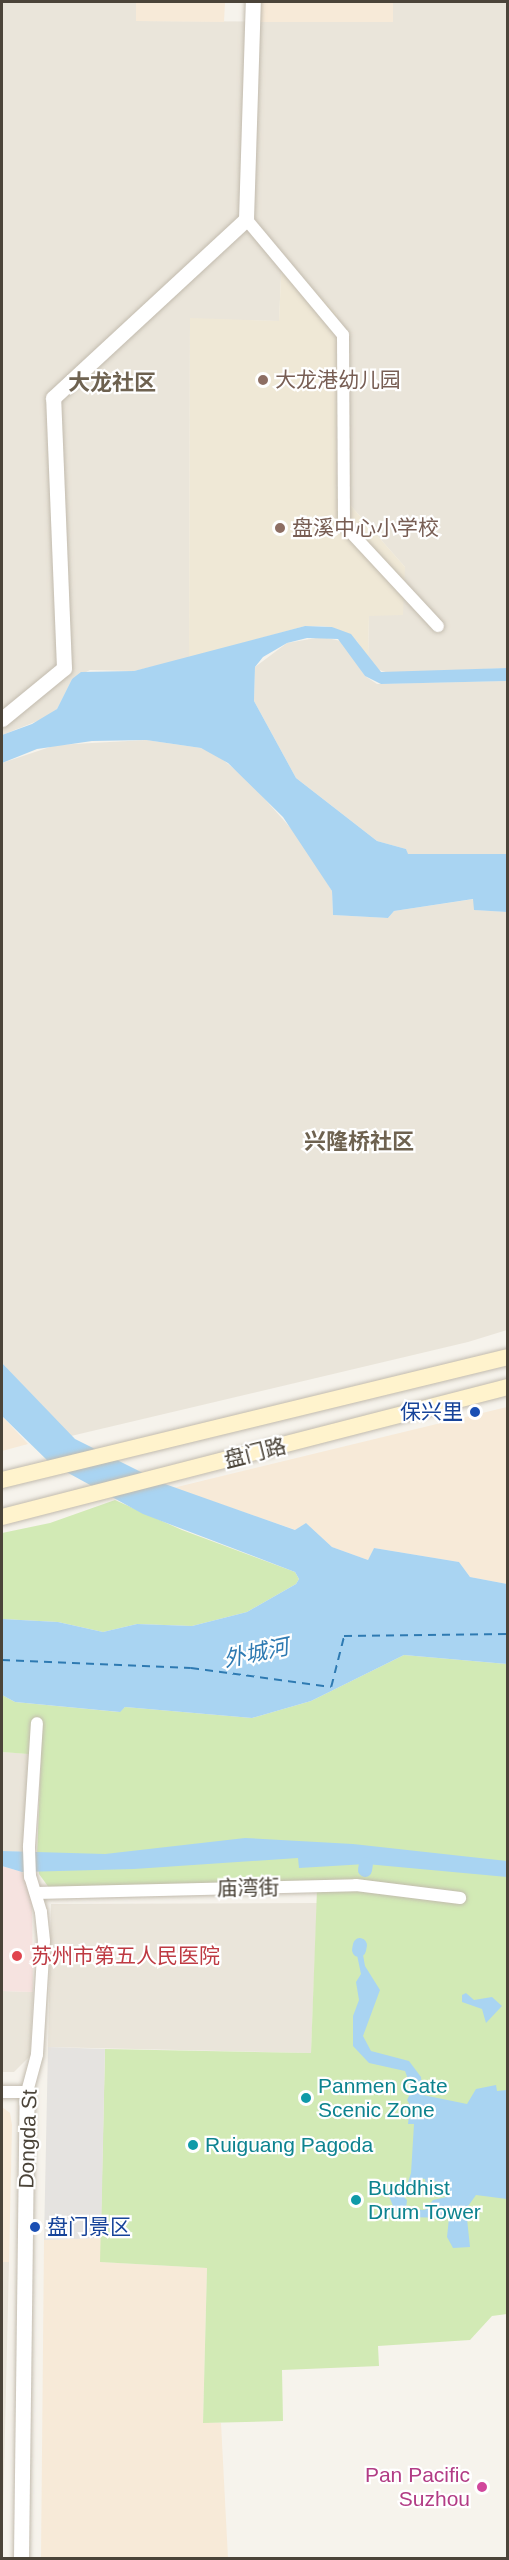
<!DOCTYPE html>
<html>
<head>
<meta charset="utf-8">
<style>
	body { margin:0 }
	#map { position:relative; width:509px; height:2560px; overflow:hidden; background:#f6f3ec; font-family:Helvetica,"Noto Sans SC",sans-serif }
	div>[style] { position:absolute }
	.residential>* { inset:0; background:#eae5da }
	.commercial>* { inset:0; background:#f7ead8 }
	.education>* { inset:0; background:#efe8d6 }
	.medical>* { inset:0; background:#f6e3e0 }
	.green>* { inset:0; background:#d2eab5 }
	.parking>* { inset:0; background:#e5e3e0 }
	.water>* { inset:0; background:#a9d4f2 }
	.canal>* { height:14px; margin:-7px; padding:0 7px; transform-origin:7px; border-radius:7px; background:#a9d4f2 }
	.ferry>* { height:1.5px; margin-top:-0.75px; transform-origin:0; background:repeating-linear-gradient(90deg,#2e7ab2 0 8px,transparent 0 14px) }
	.roads { filter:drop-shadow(0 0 2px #c2bbae) drop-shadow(0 0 2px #c2bbae) }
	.minor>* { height:12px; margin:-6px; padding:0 6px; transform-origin:6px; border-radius:6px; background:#fff }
	.tertiary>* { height:15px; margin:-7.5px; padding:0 7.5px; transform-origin:7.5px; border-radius:7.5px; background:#fff }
	.secondary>* { height:16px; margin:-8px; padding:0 8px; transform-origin:8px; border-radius:8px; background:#fff3cd }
	.dots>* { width:16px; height:16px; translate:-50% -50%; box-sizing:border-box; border:3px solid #fff; border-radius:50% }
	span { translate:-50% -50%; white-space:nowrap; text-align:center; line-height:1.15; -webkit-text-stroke:4.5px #fff; paint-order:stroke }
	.education-label { font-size:21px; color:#785e54 }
	.left { translate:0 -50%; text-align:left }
	.transit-label { font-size:21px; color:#164399 }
	.right { translate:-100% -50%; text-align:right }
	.street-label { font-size:21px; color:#4b4439 }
	.health-label { font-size:21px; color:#be3a42 }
	.culture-label { font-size:21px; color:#0d838f }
	.hotel-label { font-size:21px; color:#b23c85 }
	.neighbourhood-label { font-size:22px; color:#6e6250; font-weight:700 }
	.water-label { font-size:22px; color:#2e7ab2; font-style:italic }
	.frame { position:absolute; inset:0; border:3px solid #4b4439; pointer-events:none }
</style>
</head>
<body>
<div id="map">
	<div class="residential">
		<i style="clip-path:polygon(2px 2px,136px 2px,137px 21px,393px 22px,393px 2px,507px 2px,507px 668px,389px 673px,376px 669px,368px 659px,369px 616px,405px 567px,336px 489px,337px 315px,282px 255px,279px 321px,190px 319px,189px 658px,134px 671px,90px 670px,72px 679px,57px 709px,45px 718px,2px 735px)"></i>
		<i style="clip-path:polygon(322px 637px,341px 641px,365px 676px,377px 684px,507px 681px,507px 854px,407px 854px,406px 849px,377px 841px,296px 778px,254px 701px,255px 667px,287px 643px)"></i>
		<i style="clip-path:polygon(146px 740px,201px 748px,217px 755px,248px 780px,303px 842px,332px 891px,333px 915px,388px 918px,394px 911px,474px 899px,475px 910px,507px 912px,507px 1330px,468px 1342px,71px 1436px,2px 1363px,2px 763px,56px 745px)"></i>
		<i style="clip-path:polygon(2px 1752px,31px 1754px,24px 1852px,2px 1851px)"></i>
		<i style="clip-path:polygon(317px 1903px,311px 2053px,48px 2047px,51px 1904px)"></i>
		<i style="clip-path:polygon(2px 1991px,33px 1992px,30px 2056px,14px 2072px,2px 2072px)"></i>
		<i style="clip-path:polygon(2px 2262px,9px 2262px,2px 2558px)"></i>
	</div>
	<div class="commercial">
		<i style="clip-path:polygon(136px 2px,225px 2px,224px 22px,136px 21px)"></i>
		<i style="clip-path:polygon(254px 2px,393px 2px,393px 22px,253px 22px)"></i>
		<i style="clip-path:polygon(507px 1407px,507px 1584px,470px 1577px,459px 1562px,374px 1548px,368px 1560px,332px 1547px,306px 1523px,296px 1530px,173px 1488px)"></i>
		<i style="clip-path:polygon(2px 1416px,28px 1444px,2px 1451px)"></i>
		<i style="clip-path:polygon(2px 2107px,10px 2113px,12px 2125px,9px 2262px,2px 2262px)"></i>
		<i style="clip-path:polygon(101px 2238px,101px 2262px,207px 2268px,203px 2422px,221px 2423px,228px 2558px,41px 2558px,44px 2240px)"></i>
	</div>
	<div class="education">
		<i style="clip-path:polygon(282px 254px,337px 315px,336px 489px,405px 567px,403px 615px,369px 616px,368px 659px,357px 641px,332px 627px,321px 626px,305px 626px,189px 658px,190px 318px,279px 321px)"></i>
	</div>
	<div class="medical">
		<i style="clip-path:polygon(2px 1866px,22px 1872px,32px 1891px,33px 1992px,2px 1991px)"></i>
	</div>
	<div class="green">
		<i style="clip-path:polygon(115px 1500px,182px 1530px,295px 1572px,299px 1579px,296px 1584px,247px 1612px,192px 1626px,137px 1624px,103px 1632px,58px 1622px,2px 1619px,2px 1533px,50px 1523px)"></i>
		<i style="clip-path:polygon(404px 1655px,507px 1664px,507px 2314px,492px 2316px,470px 2340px,378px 2346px,379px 2366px,282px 2370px,283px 2421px,203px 2423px,207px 2268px,100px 2262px,105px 2049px,311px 2053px,317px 1889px,50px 1889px,39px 1874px,37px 1857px,41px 1755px,2px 1752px,2px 1695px,15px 1702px,119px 1712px,125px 1707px,252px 1718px,311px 1701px)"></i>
	</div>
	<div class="parking">
		<i style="clip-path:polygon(48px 2047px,105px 2049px,101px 2238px,44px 2240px)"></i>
	</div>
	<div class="water">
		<i style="clip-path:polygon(305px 626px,332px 627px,351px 634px,381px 672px,507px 668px,507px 681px,381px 684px,365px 676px,338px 639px,307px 638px,287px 643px,263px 657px,255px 667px,254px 701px,296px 778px,377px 841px,406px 849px,408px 854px,507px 854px,507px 912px,474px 910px,473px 899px,394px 911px,388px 918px,333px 915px,332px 891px,283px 817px,228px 763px,201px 748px,146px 740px,92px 741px,37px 749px,2px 763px,2px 735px,32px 724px,57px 709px,72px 679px,81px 672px,134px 671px)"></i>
		<i style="clip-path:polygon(2px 1363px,75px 1439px,165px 1484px,295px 1530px,306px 1523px,332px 1547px,368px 1560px,374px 1548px,459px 1562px,470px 1577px,507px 1584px,507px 1664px,404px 1655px,311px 1701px,252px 1718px,125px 1707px,120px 1712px,15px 1702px,2px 1695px,2px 1619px,58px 1622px,103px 1632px,137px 1624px,192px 1626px,247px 1612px,296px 1584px,299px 1579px,295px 1572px,143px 1514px,50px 1463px,2px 1416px)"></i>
		<i style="clip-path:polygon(245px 1838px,353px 1844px,507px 1861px,507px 1877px,366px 1864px,299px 1868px,298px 1858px,134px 1869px,22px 1872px,2px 1866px,2px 1851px,105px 1854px)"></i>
		<i style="clip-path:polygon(evenodd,362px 1949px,365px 1966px,380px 1990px,363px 2036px,371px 2051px,409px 2061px,421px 2077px,423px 2095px,467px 2104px,476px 2089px,496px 2085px,497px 2091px,507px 2090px,507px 2199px,476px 2195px,466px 2209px,470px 2247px,453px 2248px,447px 2237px,449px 2218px,406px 2217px,395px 2211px,389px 2196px,388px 2190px,406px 2188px,411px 2173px,414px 2124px,408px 2124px,410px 2105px,407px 2100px,412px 2090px,405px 2071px,369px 2063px,353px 2046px,353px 2016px,359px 2000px,356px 1982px,361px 1974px,357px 1955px,362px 1949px,419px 2178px,425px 2179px,426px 2185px,432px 2181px,445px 2183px,451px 2196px,433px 2200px,425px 2210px,406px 2209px,407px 2200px,402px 2195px,410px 2184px,418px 2183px,419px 2178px)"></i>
		<i style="clip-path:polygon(466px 1993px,474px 2000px,492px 1997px,502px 2006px,486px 2023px,482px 2009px,462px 2002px,462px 1995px)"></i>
	</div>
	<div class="canal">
		<i style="left:365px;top:1870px;width:6px;rotate:-81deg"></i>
		<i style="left:359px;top:1950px;width:5px;rotate:-79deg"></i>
	</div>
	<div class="ferry">
		<i style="left:2px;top:1660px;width:189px;rotate:2.4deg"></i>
		<i style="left:191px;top:1668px;width:141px;rotate:7.7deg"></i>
		<i style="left:331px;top:1687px;width:53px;rotate:-75.7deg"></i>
		<i style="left:344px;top:1636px;width:164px;rotate:-0.7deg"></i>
	</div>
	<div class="roads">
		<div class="minor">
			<i style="left:246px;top:219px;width:151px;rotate:50.1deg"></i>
			<i style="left:343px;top:335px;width:190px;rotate:89.7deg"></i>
			<i style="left:344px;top:525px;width:138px;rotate:47.1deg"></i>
			<i style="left:36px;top:1893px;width:320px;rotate:-1.4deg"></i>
			<i style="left:356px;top:1885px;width:105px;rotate:7.1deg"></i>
			<i style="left:2px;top:2092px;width:25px"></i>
			<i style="left:27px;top:2092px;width:39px;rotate:-75deg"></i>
			<i style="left:37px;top:2054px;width:113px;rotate:-86.5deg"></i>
			<i style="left:44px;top:1941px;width:29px;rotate:-96deg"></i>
			<i style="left:41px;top:1912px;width:37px;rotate:-107deg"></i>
			<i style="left:30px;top:1877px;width:31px;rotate:-92deg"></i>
			<i style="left:29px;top:1846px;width:123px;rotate:-86.3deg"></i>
		</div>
		<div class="tertiary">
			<i style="left:2px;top:719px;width:80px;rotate:-39.4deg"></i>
			<i style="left:64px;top:668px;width:270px;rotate:-92.3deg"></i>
			<i style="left:53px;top:398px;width:263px;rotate:-42.8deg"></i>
			<i style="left:246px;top:219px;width:217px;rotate:-88.2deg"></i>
			<i style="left:21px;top:2558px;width:466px;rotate:-89.3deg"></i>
		</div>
		<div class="secondary">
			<i style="left:2px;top:1480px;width:521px;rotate:-13.66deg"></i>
			<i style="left:2px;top:1517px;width:522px;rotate:-14.41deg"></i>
		</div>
	</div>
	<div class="dots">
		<i style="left:263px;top:380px;background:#8d6e63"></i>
		<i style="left:280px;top:528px;background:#8d6e63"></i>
		<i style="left:475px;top:1412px;background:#1a4fb4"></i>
		<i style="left:17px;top:1956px;background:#e0444e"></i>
		<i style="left:306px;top:2098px;background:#0f9aa8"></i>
		<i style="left:193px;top:2145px;background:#0f9aa8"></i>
		<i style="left:356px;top:2200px;background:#0f9aa8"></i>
		<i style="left:35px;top:2227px;background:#1a4fb4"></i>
		<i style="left:482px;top:2487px;background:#d1479c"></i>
	</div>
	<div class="education-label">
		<span class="left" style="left:275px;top:380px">大龙港幼儿园</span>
		<span class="left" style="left:292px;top:528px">盘溪中心小学校</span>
	</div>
	<div class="transit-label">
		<span class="right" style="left:463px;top:1412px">保兴里</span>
		<span class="left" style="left:47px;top:2227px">盘门景区</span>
	</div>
	<div class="street-label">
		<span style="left:255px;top:1453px;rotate:-14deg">盘门路</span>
		<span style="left:248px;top:1888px;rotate:-1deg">庙湾街</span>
		<span style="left:28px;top:2139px;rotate:-88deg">Dongda St</span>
	</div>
	<div class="health-label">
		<span class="left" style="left:31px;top:1956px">苏州市第五人民医院</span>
	</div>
	<div class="culture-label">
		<span class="left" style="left:318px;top:2098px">Panmen Gate<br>Scenic Zone</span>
		<span class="left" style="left:205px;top:2145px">Ruiguang Pagoda</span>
		<span class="left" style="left:368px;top:2200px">Buddhist<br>Drum Tower</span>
	</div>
	<div class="hotel-label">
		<span class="right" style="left:470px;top:2487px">Pan Pacific<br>Suzhou</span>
	</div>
	<div class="neighbourhood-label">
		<span style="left:112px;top:383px">大龙社区</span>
		<span style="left:359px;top:1142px">兴隆桥社区</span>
	</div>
	<div class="water-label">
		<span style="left:256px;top:1653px;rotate:-12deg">外城河</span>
	</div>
	<div class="frame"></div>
</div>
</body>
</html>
